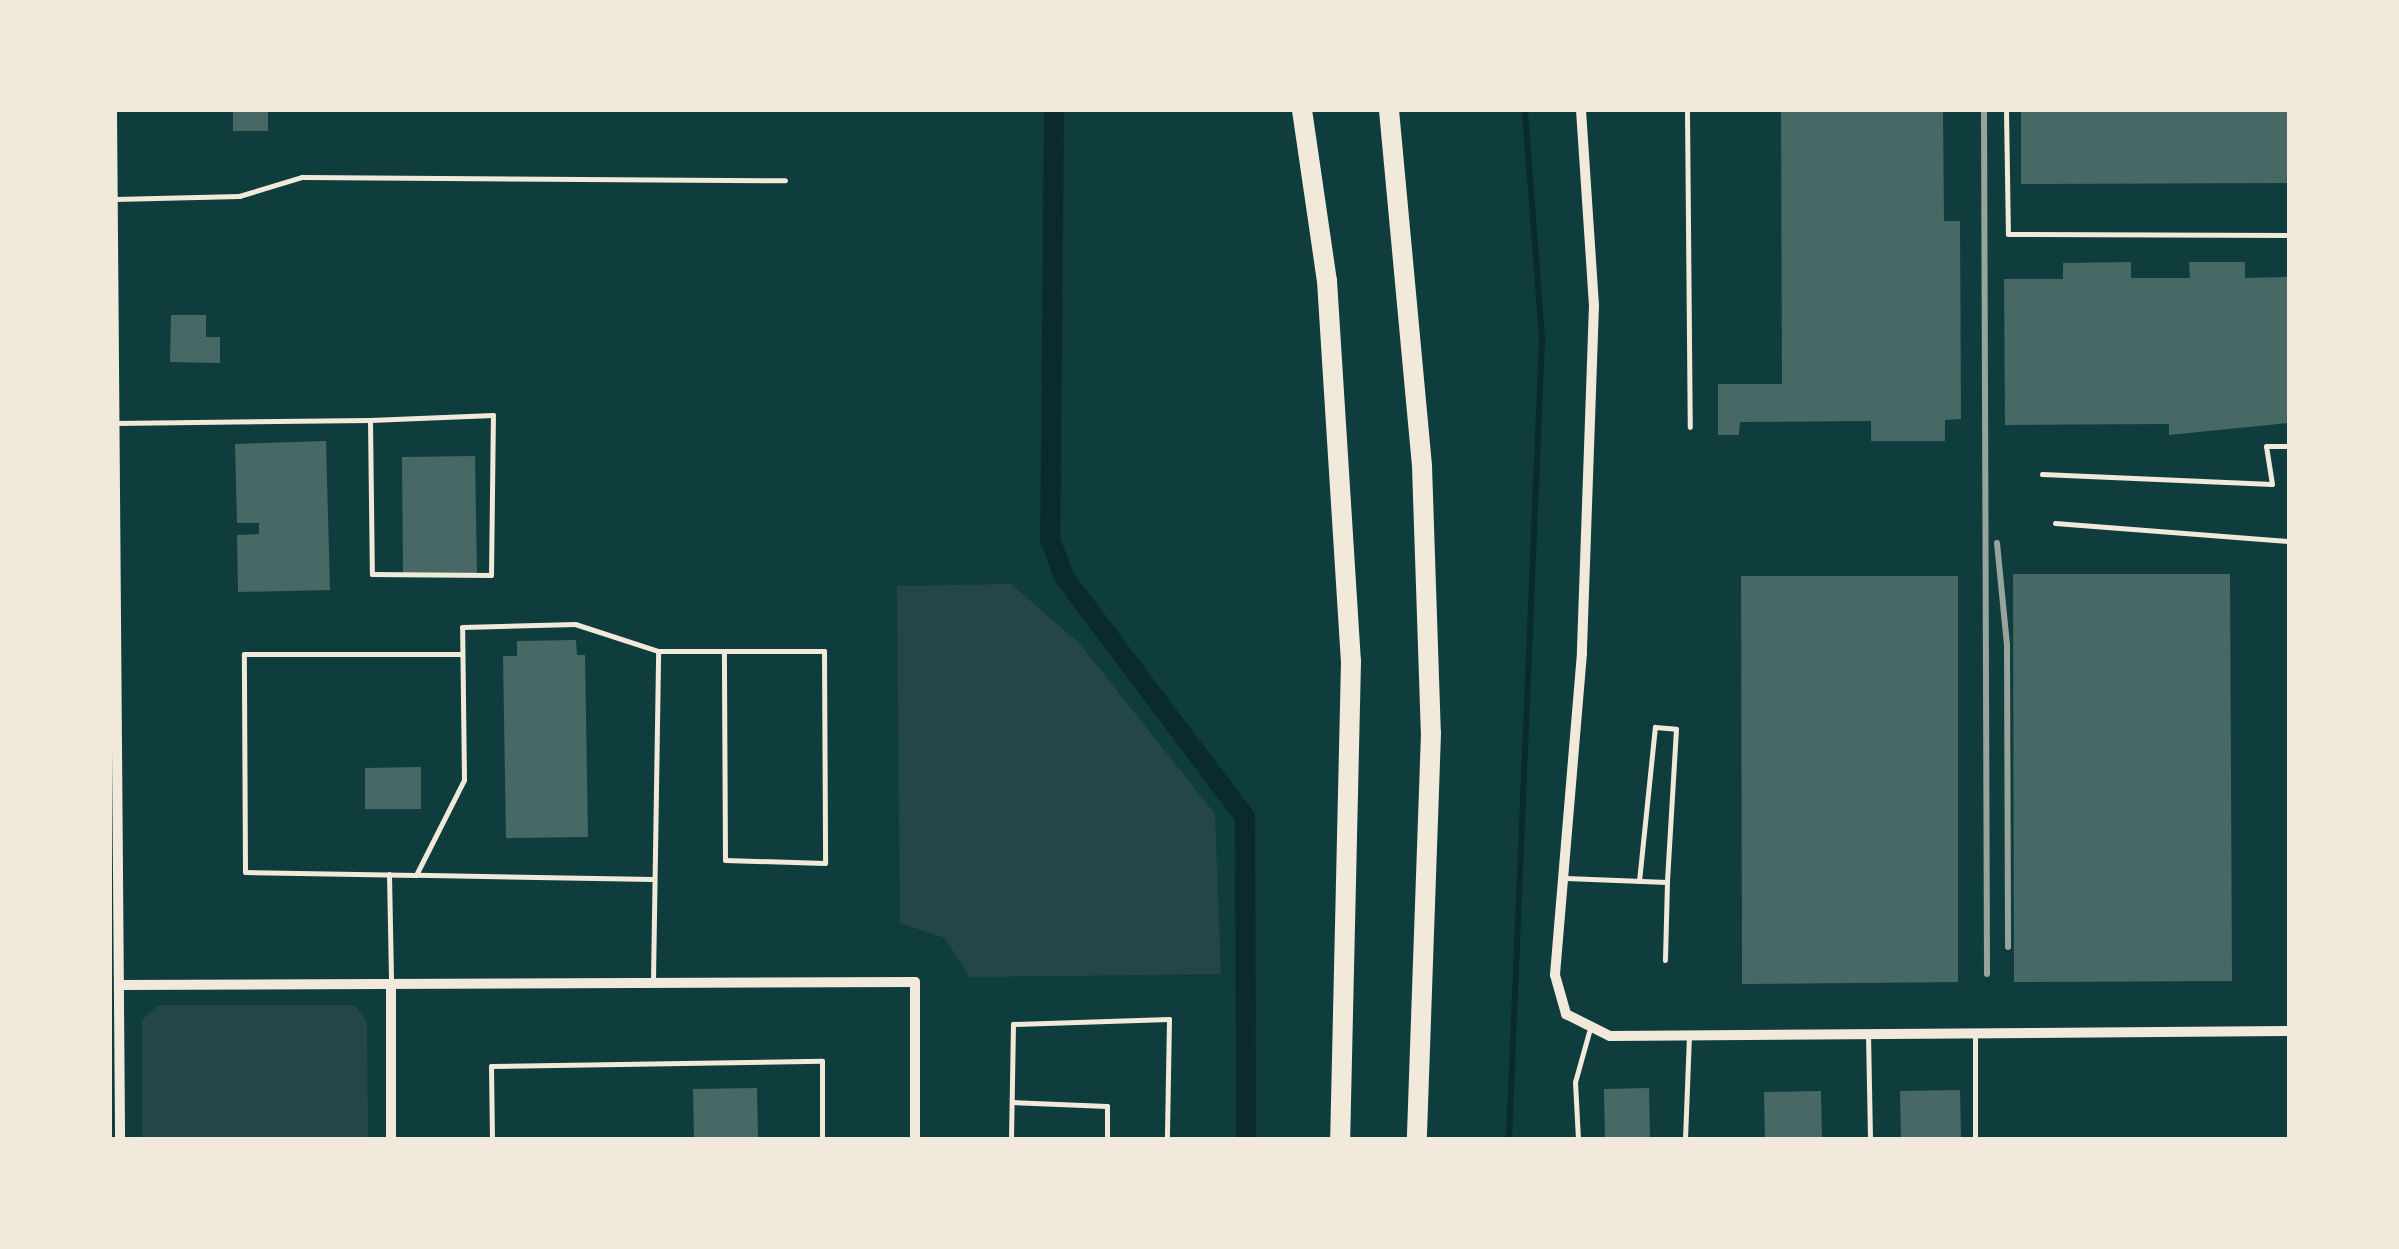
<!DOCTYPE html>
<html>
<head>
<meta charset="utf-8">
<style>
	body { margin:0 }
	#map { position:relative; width:2399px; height:1249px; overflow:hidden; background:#0f3d3e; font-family:"Space Grotesk",sans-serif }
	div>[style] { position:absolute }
	.green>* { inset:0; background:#244646 }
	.stream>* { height:6px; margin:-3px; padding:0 3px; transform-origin:3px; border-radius:3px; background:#0a2a2b }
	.canal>* { height:20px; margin:-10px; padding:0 10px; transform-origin:10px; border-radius:10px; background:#0a2a2b }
	.building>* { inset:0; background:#486865 }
	.service>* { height:5px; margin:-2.5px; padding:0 2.5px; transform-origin:2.5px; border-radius:2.5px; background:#f1e9da }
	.minor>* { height:10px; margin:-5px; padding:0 5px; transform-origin:5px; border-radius:5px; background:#f1e9da }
	.motorway>* { height:20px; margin:-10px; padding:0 10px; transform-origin:10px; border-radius:10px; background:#f1e9da }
	.rail>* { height:6px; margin:-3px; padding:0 3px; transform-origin:3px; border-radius:3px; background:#97a49c }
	span { translate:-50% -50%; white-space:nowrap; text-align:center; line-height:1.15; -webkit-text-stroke:8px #f1e9da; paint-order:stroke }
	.frame { position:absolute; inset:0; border:112px solid #f1e9da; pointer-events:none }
</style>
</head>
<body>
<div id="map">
	<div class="green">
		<i style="clip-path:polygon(1011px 584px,1079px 643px,1215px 814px,1221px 974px,970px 977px,945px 938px,900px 923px,897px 586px)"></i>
		<i style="clip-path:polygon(158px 1005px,355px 1005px,367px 1022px,368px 1139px,142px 1139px,142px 1020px)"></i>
	</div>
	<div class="stream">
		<i style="left:1509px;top:1139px;width:802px;rotate:-87.64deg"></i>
		<i style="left:1542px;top:338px;width:229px;rotate:-94.3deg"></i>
	</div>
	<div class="canal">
		<i style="left:1054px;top:110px;width:429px;rotate:90.5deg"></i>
		<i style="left:1050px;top:539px;width:40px;rotate:69.8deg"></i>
		<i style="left:1064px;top:577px;width:301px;rotate:53deg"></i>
		<i style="left:1245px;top:817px;width:322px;rotate:89.8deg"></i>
	</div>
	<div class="building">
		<i style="clip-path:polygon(1781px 110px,1943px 110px,1944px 221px,1960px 221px,1961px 419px,1945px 420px,1945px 441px,1871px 441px,1871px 421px,1740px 422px,1739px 435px,1718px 435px,1718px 384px,1782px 384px)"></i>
		<i style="clip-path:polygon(2021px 110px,2289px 110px,2289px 183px,2021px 184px)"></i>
		<i style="clip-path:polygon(233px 112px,268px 112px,268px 131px,233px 131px)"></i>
		<i style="clip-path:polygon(2131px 262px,2131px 278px,2190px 278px,2189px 262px,2245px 262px,2245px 278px,2289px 277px,2289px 423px,2169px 435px,2169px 424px,2005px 425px,2004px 279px,2063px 279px,2063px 263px)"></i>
		<i style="clip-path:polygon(171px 315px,206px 315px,206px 337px,220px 337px,220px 363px,170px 362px)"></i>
		<i style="clip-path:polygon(326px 441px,330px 590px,238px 592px,237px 535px,259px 534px,259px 523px,237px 523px,235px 444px)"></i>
		<i style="clip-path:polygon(475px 456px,477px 574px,403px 575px,402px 457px)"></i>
		<i style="clip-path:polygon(2013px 574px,2230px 574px,2232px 981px,2014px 982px)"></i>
		<i style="clip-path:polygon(1741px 576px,1958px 576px,1958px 982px,1742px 984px)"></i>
		<i style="clip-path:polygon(576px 640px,577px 655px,585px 655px,588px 837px,506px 838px,503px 656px,517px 656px,517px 641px)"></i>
		<i style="clip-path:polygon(421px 767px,421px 809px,365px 809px,365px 768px)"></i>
		<i style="clip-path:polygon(757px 1088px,758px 1139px,694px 1139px,693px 1089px)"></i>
		<i style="clip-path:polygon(1649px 1088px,1650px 1139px,1605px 1139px,1604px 1089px)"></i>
		<i style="clip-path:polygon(1960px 1090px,1961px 1139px,1901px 1139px,1900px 1091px)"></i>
		<i style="clip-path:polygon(1821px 1091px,1822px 1139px,1765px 1139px,1764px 1092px)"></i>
	</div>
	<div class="service">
		<i style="left:1687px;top:110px;width:317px;rotate:89.5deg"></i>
		<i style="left:2006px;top:110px;width:124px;rotate:89.1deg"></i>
		<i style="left:2008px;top:234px;width:281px;rotate:0.2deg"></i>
		<i style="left:115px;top:199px;width:124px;rotate:-1.4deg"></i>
		<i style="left:239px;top:196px;width:66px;rotate:-16.8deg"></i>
		<i style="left:302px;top:177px;width:483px;rotate:0.4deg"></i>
		<i style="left:115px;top:423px;width:255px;rotate:-0.7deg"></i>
		<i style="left:370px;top:420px;width:154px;rotate:89.3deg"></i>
		<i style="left:372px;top:574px;width:119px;rotate:0.5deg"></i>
		<i style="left:491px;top:575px;width:160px;rotate:-89.3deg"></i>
		<i style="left:493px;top:415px;width:123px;rotate:177.7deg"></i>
		<i style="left:2042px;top:474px;width:230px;rotate:2.5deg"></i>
		<i style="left:2272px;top:484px;width:38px;rotate:-99deg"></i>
		<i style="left:2266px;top:446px;width:23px"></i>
		<i style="left:2055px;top:523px;width:235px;rotate:4.4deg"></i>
		<i style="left:389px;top:874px;width:107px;rotate:88.9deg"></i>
		<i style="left:416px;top:875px;width:171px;rotate:-179deg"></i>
		<i style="left:245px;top:872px;width:218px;rotate:-90.3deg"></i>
		<i style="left:244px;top:654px;width:218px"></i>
		<i style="left:1566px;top:878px;width:101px;rotate:2.3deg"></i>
		<i style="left:1667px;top:882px;width:78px;rotate:91.5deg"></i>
		<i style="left:653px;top:879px;width:237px;rotate:-179deg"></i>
		<i style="left:416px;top:875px;width:106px;rotate:-63.2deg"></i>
		<i style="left:464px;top:780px;width:153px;rotate:-90.7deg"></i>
		<i style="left:462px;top:627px;width:113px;rotate:-1.5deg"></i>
		<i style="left:575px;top:624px;width:87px;rotate:18deg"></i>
		<i style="left:1639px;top:881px;width:155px;rotate:-84.1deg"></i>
		<i style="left:1655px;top:727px;width:21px;rotate:5deg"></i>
		<i style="left:1676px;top:729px;width:153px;rotate:93.4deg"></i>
		<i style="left:653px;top:980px;width:329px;rotate:-89.1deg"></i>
		<i style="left:658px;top:651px;width:166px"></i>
		<i style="left:824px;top:651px;width:212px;rotate:89.7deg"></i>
		<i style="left:825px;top:863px;width:100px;rotate:-178.3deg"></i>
		<i style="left:725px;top:860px;width:209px;rotate:-90.3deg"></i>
		<i style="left:1975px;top:1033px;width:106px;rotate:90deg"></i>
		<i style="left:1868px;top:1034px;width:105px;rotate:88.9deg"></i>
		<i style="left:1012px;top:1102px;width:95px;rotate:2.4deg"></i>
		<i style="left:1107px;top:1106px;width:33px;rotate:90deg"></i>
		<i style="left:492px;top:1139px;width:73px;rotate:-90.8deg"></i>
		<i style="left:491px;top:1066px;width:331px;rotate:-0.9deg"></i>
		<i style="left:822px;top:1061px;width:78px;rotate:90deg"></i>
		<i style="left:1011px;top:1139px;width:115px;rotate:-89deg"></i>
		<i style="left:1013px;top:1024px;width:156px;rotate:-1.8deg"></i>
		<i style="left:1169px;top:1019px;width:120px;rotate:91deg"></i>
		<i style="left:1578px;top:1139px;width:57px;rotate:-93deg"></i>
		<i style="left:1575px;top:1082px;width:52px;rotate:-74.4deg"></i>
		<i style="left:1685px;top:1139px;width:104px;rotate:-87.8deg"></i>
	</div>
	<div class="minor">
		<i style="left:112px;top:110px;width:1029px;rotate:89.55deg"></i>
		<i style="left:1581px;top:110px;width:195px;rotate:86.2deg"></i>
		<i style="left:1594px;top:305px;width:348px;rotate:92deg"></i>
		<i style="left:1582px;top:653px;width:323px;rotate:94.8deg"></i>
		<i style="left:1555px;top:975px;width:41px;rotate:74.2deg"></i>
		<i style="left:1566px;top:1014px;width:49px;rotate:26.6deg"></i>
		<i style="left:1610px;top:1036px;width:679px;rotate:-0.42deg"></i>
		<i style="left:391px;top:984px;width:155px;rotate:90deg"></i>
		<i style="left:119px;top:985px;width:796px;rotate:-0.22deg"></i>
		<i style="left:915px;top:982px;width:157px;rotate:90deg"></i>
	</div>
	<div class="motorway">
		<i style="left:1302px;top:110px;width:173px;rotate:81.7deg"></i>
		<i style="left:1327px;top:281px;width:381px;rotate:86.4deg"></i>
		<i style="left:1351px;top:661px;width:478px;rotate:91.3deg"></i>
		<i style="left:1389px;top:110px;width:358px;rotate:84.7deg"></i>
		<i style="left:1422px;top:466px;width:267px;rotate:88.1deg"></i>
		<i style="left:1431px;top:733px;width:406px;rotate:92deg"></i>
	</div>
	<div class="rail">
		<i style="left:1984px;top:110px;width:864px;rotate:89.8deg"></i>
		<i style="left:1997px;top:543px;width:102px;rotate:84.4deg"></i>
		<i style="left:2007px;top:645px;width:302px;rotate:89.8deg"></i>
	</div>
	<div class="frame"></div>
</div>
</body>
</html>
